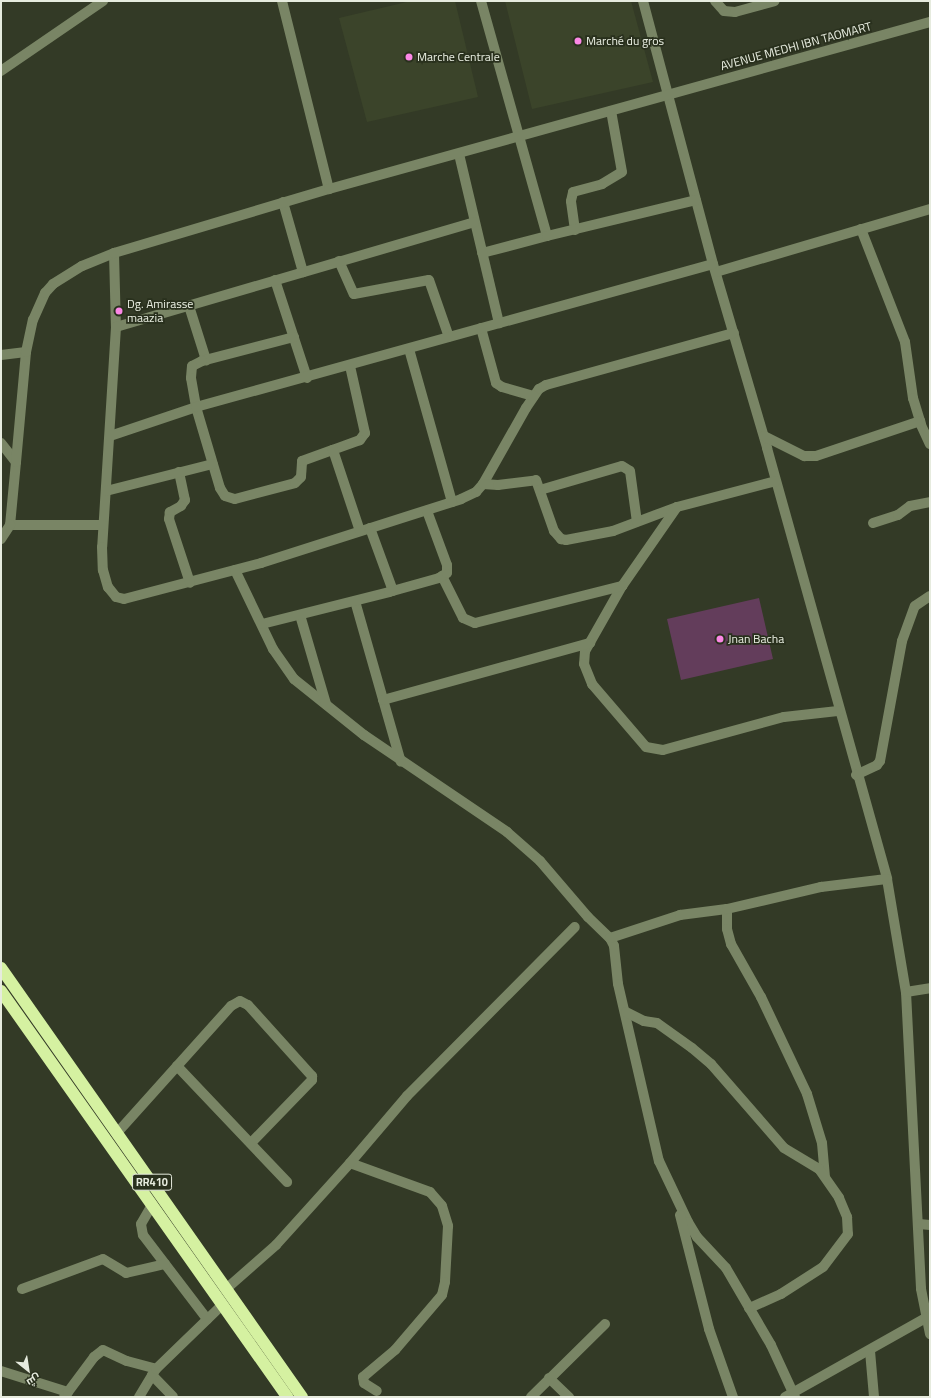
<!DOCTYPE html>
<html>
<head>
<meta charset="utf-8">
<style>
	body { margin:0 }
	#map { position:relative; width:931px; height:1398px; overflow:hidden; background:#333a26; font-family:Georgia,Cairo,serif }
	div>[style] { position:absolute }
	.built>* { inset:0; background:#3b442a }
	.green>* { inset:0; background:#633d5b }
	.minor>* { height:10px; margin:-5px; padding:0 5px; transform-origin:5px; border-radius:5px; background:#798565 }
	.highway>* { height:12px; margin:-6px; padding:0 6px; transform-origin:6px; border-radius:6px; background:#d5f1a1 }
	.dots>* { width:11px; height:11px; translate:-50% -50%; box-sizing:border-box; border:2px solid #29301d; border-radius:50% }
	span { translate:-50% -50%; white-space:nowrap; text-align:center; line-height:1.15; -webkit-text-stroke:3.5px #29301d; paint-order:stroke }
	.shield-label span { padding:1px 3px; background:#29301d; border:1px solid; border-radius:3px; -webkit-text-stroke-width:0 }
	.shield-label { font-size:11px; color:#e6ebde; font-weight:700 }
	.poi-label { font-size:12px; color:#e6ebde }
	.left { translate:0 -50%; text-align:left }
	.street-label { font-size:12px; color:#e6ebde }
	.frame { position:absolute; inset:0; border:2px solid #e6ebde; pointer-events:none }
	.north { position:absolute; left:8px; top:1350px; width:40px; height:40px; -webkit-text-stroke:3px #29301d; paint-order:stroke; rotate:150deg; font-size:11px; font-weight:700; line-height:16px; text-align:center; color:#e6ebde }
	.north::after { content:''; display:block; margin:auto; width:14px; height:18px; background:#e6ebde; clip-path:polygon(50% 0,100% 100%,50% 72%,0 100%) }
</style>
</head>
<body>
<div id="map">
	<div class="built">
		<i style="clip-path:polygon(411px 1px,455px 1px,478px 97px,367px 122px,339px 18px)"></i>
		<i style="clip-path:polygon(505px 1px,631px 1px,653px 82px,532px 109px)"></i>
	</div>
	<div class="green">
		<i style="clip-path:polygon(759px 598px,773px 659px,681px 680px,667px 619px)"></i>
	</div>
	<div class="minor">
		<i style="left:282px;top:1px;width:194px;rotate:76deg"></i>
		<i style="left:481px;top:1px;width:244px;rotate:74.3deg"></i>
		<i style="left:547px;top:236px;width:67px;rotate:165.3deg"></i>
		<i style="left:643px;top:1px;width:272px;rotate:75.1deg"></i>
		<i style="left:713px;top:264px;width:192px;rotate:73.6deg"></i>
		<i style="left:767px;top:448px;width:447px;rotate:74.4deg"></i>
		<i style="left:887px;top:879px;width:115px;rotate:80.5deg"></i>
		<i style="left:906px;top:992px;width:297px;rotate:87.1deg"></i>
		<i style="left:921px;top:1289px;width:46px;rotate:78.7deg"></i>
		<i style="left:715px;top:1px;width:13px;rotate:48deg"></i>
		<i style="left:724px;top:11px;width:11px;rotate:5deg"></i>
		<i style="left:735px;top:12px;width:41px;rotate:-15.4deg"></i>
		<i style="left:1px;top:71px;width:124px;rotate:-34.5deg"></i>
		<i style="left:459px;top:154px;width:174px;rotate:76.7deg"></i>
		<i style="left:283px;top:202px;width:73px;rotate:74.1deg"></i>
		<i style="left:861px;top:229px;width:121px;rotate:68.7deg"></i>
		<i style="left:905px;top:342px;width:57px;rotate:81.9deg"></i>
		<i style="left:913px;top:398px;width:28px;rotate:73deg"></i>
		<i style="left:921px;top:425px;width:21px;rotate:65deg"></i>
		<i style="left:575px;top:230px;width:29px;rotate:-98deg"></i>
		<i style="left:571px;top:201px;width:9px;rotate:-77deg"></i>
		<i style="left:573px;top:192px;width:30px;rotate:-15deg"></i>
		<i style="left:602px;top:184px;width:23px;rotate:-31deg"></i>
		<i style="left:622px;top:172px;width:62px;rotate:-100.2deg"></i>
		<i style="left:547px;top:236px;width:153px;rotate:-13.6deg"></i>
		<i style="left:114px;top:253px;width:74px;rotate:88.5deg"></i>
		<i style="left:116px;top:327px;width:220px;rotate:93.6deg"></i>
		<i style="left:102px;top:547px;width:23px;rotate:88deg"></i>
		<i style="left:103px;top:570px;width:18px;rotate:74deg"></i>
		<i style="left:108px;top:587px;width:13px;rotate:51deg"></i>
		<i style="left:116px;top:597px;width:8px;rotate:14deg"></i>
		<i style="left:124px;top:599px;width:142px;rotate:-14.7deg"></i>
		<i style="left:261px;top:563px;width:210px;rotate:-17.7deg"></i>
		<i style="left:461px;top:499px;width:17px;rotate:-25deg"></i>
		<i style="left:476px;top:492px;width:11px;rotate:-49deg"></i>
		<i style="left:483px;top:484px;width:87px;rotate:-60.5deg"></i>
		<i style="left:526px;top:408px;width:23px;rotate:-56deg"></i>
		<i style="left:539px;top:389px;width:8px;rotate:-30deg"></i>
		<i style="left:546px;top:385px;width:195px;rotate:-15.5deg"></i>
		<i style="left:339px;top:261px;width:36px;rotate:66deg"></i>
		<i style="left:354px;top:294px;width:76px;rotate:-10.6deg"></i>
		<i style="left:429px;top:280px;width:60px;rotate:70.7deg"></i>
		<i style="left:716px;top:272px;width:223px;rotate:-16.4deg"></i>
		<i style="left:275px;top:280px;width:103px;rotate:71.9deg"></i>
		<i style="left:189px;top:306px;width:57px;rotate:72.5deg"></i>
		<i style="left:116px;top:327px;width:373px;rotate:-16.3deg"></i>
		<i style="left:481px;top:328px;width:57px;rotate:74.7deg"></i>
		<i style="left:496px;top:383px;width:7px;rotate:34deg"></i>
		<i style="left:502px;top:387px;width:33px;rotate:16deg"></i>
		<i style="left:294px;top:337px;width:95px;rotate:165.4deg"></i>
		<i style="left:202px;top:361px;width:11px;rotate:153deg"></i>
		<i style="left:192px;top:366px;width:12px;rotate:95deg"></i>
		<i style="left:191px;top:378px;width:29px;rotate:80deg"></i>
		<i style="left:196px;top:407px;width:84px;rotate:73.5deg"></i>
		<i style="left:220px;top:488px;width:9px;rotate:58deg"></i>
		<i style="left:225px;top:496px;width:10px;rotate:17deg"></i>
		<i style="left:235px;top:499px;width:62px;rotate:-14.9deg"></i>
		<i style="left:295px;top:483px;width:8px;rotate:-45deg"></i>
		<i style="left:301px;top:477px;width:16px;rotate:-86deg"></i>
		<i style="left:302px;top:461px;width:33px;rotate:-20deg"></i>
		<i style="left:409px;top:349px;width:159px;rotate:74.3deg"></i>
		<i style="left:1px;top:355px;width:25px;rotate:-7deg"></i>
		<i style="left:350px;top:366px;width:69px;rotate:77.4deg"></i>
		<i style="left:365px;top:433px;width:9px;rotate:126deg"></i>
		<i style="left:360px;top:440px;width:29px;rotate:160deg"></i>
		<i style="left:333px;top:450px;width:85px;rotate:71.6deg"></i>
		<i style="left:110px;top:436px;width:91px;rotate:-18.6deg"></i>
		<i style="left:196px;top:407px;width:536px;rotate:-15.46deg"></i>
		<i style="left:764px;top:436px;width:45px;rotate:26.6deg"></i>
		<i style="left:804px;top:456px;width:12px"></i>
		<i style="left:816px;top:456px;width:110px;rotate:-18.6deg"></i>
		<i style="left:1px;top:443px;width:24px;rotate:52deg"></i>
		<i style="left:16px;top:462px;width:63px;rotate:95.4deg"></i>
		<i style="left:10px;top:525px;width:93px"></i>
		<i style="left:16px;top:462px;width:110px;rotate:-84.8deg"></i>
		<i style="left:26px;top:352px;width:33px;rotate:-78deg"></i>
		<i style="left:33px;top:320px;width:30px;rotate:-66deg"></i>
		<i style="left:45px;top:293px;width:12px;rotate:-48deg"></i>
		<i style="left:53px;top:284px;width:34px;rotate:-32deg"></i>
		<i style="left:82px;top:266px;width:35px;rotate:-22deg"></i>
		<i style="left:114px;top:253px;width:224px;rotate:-16.6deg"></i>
		<i style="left:329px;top:189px;width:624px;rotate:-15.53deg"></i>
		<i style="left:179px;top:472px;width:29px;rotate:78deg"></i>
		<i style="left:185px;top:500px;width:7px;rotate:124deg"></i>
		<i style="left:181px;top:506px;width:13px;rotate:151deg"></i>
		<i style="left:170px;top:512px;width:7px;rotate:98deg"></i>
		<i style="left:169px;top:519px;width:67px;rotate:71.8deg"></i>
		<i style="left:483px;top:484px;width:15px;rotate:4deg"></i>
		<i style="left:498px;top:485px;width:38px;rotate:-7deg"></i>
		<i style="left:536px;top:480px;width:54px;rotate:70.6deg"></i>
		<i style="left:554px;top:531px;width:11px;rotate:49deg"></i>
		<i style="left:561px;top:539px;width:5px;rotate:11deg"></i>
		<i style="left:566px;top:540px;width:48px;rotate:-10.8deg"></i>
		<i style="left:613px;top:531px;width:68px;rotate:-20.6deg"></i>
		<i style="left:677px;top:507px;width:102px;rotate:-14.7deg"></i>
		<i style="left:540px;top:490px;width:85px;rotate:-16.3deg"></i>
		<i style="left:622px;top:466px;width:9px;rotate:32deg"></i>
		<i style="left:630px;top:471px;width:51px;rotate:82.2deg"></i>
		<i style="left:106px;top:491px;width:110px;rotate:-14.2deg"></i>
		<i style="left:677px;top:507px;width:96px;rotate:124.8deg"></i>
		<i style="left:622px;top:586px;width:75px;rotate:119.6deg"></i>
		<i style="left:585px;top:651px;width:13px;rotate:94deg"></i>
		<i style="left:584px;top:664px;width:22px;rotate:68deg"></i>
		<i style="left:592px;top:684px;width:83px;rotate:49.4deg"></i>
		<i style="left:646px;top:747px;width:17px;rotate:10deg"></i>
		<i style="left:663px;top:750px;width:125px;rotate:-15.3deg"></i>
		<i style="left:784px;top:717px;width:54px;rotate:-6.3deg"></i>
		<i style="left:873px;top:523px;width:26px;rotate:-18deg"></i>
		<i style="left:898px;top:515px;width:15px;rotate:-37deg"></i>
		<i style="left:910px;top:506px;width:20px;rotate:-11deg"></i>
		<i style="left:370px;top:528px;width:67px;rotate:69.9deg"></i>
		<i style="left:1px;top:539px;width:17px;rotate:-57deg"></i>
		<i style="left:235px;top:570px;width:88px;rotate:64.3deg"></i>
		<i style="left:273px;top:649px;width:37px;rotate:55deg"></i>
		<i style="left:294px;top:679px;width:90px;rotate:38.7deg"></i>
		<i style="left:364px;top:735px;width:173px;rotate:34.1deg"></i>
		<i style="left:507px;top:832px;width:44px;rotate:41.3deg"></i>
		<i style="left:540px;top:861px;width:74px;rotate:49.4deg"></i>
		<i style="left:588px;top:917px;width:30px;rotate:44deg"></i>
		<i style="left:610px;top:938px;width:9px;rotate:63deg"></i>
		<i style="left:614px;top:946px;width:38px;rotate:84deg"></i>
		<i style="left:618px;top:984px;width:182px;rotate:77deg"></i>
		<i style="left:659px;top:1161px;width:68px;rotate:64.6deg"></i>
		<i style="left:688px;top:1222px;width:17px;rotate:59deg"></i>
		<i style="left:697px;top:1237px;width:42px;rotate:46.9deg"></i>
		<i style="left:726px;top:1268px;width:89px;rotate:59.7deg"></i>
		<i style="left:771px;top:1345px;width:57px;rotate:65.2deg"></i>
		<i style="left:442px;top:576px;width:47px;rotate:63.4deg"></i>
		<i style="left:463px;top:618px;width:13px;rotate:23deg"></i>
		<i style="left:475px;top:623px;width:152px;rotate:-14.1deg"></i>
		<i style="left:355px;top:601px;width:167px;rotate:74.1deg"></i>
		<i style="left:300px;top:615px;width:93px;rotate:73.7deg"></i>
		<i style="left:262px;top:624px;width:131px;rotate:-14.1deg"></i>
		<i style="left:389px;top:592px;width:52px;rotate:-15.6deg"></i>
		<i style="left:439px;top:578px;width:9px;rotate:-32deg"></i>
		<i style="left:447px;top:573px;width:8px;rotate:-90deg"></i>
		<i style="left:447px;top:565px;width:58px;rotate:-110.3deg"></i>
		<i style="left:383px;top:700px;width:215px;rotate:-15.4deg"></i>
		<i style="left:856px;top:775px;width:23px;rotate:-25deg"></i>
		<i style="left:877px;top:765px;width:5px;rotate:-53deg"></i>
		<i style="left:880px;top:761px;width:122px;rotate:-79.6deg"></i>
		<i style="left:902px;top:641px;width:37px;rotate:-70deg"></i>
		<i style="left:915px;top:606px;width:18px;rotate:-34deg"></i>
		<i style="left:727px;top:909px;width:20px;rotate:90deg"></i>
		<i style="left:727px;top:929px;width:16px;rotate:75deg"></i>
		<i style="left:731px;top:944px;width:61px;rotate:60.5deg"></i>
		<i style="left:761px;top:997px;width:107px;rotate:64.6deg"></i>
		<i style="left:807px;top:1094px;width:51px;rotate:73deg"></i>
		<i style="left:822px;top:1143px;width:33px;rotate:85deg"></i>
		<i style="left:610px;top:938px;width:74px;rotate:-18.2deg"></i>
		<i style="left:680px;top:915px;width:47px;rotate:-7.3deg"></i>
		<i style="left:727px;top:909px;width:97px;rotate:-13.2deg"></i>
		<i style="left:821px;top:887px;width:66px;rotate:-6.9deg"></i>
		<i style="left:906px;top:992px;width:24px;rotate:-9deg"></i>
		<i style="left:626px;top:1012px;width:20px;rotate:27deg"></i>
		<i style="left:644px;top:1021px;width:13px;rotate:9deg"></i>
		<i style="left:657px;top:1023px;width:43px;rotate:35.5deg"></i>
		<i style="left:692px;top:1048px;width:25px;rotate:40deg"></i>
		<i style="left:711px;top:1064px;width:111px;rotate:49deg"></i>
		<i style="left:784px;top:1148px;width:41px;rotate:31deg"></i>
		<i style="left:819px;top:1169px;width:35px;rotate:55deg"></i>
		<i style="left:839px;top:1198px;width:21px;rotate:67deg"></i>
		<i style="left:847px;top:1217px;width:17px;rotate:87deg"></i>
		<i style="left:848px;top:1234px;width:41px;rotate:127.1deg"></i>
		<i style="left:823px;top:1267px;width:50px;rotate:147.3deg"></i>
		<i style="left:781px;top:1294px;width:35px;rotate:156deg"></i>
		<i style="left:177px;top:1066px;width:160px;rotate:46.5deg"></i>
		<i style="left:117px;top:1133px;width:171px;rotate:-48.1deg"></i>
		<i style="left:231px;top:1006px;width:10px;rotate:-29deg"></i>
		<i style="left:240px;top:1001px;width:9px;rotate:27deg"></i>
		<i style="left:248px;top:1005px;width:96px;rotate:48deg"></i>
		<i style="left:312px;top:1076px;width:4px;rotate:90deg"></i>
		<i style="left:312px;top:1080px;width:88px;rotate:134.1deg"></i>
		<i style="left:350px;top:1163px;width:85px;rotate:19.9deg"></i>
		<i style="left:430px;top:1192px;width:18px;rotate:49deg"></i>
		<i style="left:442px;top:1206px;width:21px;rotate:73deg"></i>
		<i style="left:448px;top:1226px;width:56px;rotate:93.1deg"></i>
		<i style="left:445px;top:1282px;width:13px;rotate:103deg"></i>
		<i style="left:442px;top:1295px;width:72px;rotate:130.5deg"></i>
		<i style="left:395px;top:1350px;width:42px;rotate:139.8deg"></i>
		<i style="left:363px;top:1377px;width:6px;rotate:81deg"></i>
		<i style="left:364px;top:1383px;width:15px;rotate:32deg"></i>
		<i style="left:152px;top:1205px;width:22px;rotate:120deg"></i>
		<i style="left:141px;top:1224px;width:11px;rotate:80deg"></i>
		<i style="left:143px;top:1235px;width:106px;rotate:52.7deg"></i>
		<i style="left:680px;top:1215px;width:118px;rotate:75.7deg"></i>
		<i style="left:709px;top:1329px;width:72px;rotate:70.6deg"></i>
		<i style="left:919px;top:1224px;width:11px;rotate:5deg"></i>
		<i style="left:22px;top:1289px;width:86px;rotate:-20.3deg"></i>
		<i style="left:103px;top:1259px;width:27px;rotate:31deg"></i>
		<i style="left:126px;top:1273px;width:40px;rotate:-13deg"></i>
		<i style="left:226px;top:1289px;width:67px;rotate:-41.3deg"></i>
		<i style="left:276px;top:1245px;width:110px;rotate:-47.9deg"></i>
		<i style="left:350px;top:1163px;width:88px;rotate:-49.6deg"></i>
		<i style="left:407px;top:1096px;width:238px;rotate:-45.2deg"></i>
		<i style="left:870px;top:1351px;width:46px;rotate:85deg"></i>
		<i style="left:1px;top:1371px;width:70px;rotate:17.4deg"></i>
		<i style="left:68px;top:1392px;width:6px;rotate:129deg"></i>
		<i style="left:152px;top:1375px;width:30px;rotate:46deg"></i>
		<i style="left:549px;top:1378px;width:28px;rotate:44deg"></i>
		<i style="left:68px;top:1392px;width:44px;rotate:-53.4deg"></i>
		<i style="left:94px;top:1357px;width:11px;rotate:-38deg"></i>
		<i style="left:103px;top:1350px;width:26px;rotate:25deg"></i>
		<i style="left:127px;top:1361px;width:30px;rotate:15deg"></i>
		<i style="left:139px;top:1397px;width:33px;rotate:-59deg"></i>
		<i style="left:156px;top:1369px;width:92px;rotate:-44.1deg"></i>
		<i style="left:531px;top:1397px;width:104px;rotate:-44.6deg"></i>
		<i style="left:785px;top:1397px;width:162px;rotate:-29.3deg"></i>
	</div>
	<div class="highway">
		<i style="left:1px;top:968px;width:524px;rotate:54.95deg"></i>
		<i style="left:1px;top:991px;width:497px;rotate:54.8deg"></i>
	</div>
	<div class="dots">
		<i style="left:578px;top:41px;background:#fb87e5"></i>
		<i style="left:409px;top:57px;background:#fb87e5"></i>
		<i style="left:119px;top:311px;background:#fb87e5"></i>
		<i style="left:720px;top:639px;background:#fb87e5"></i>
	</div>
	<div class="shield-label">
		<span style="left:152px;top:1182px">RR410</span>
	</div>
	<div class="poi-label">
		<span class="left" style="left:586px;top:41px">Marché du gros</span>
		<span class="left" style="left:417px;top:57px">Marche Centrale</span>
		<span class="left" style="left:127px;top:311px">Dg. Amirasse<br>maazia</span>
		<span class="left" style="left:728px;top:639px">Jnan Bacha</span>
	</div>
	<div class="street-label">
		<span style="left:796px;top:46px;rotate:-15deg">AVENUE MEDHI IBN TAOMART</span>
	</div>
	<div class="frame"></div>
	<div class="north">ش</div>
</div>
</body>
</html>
